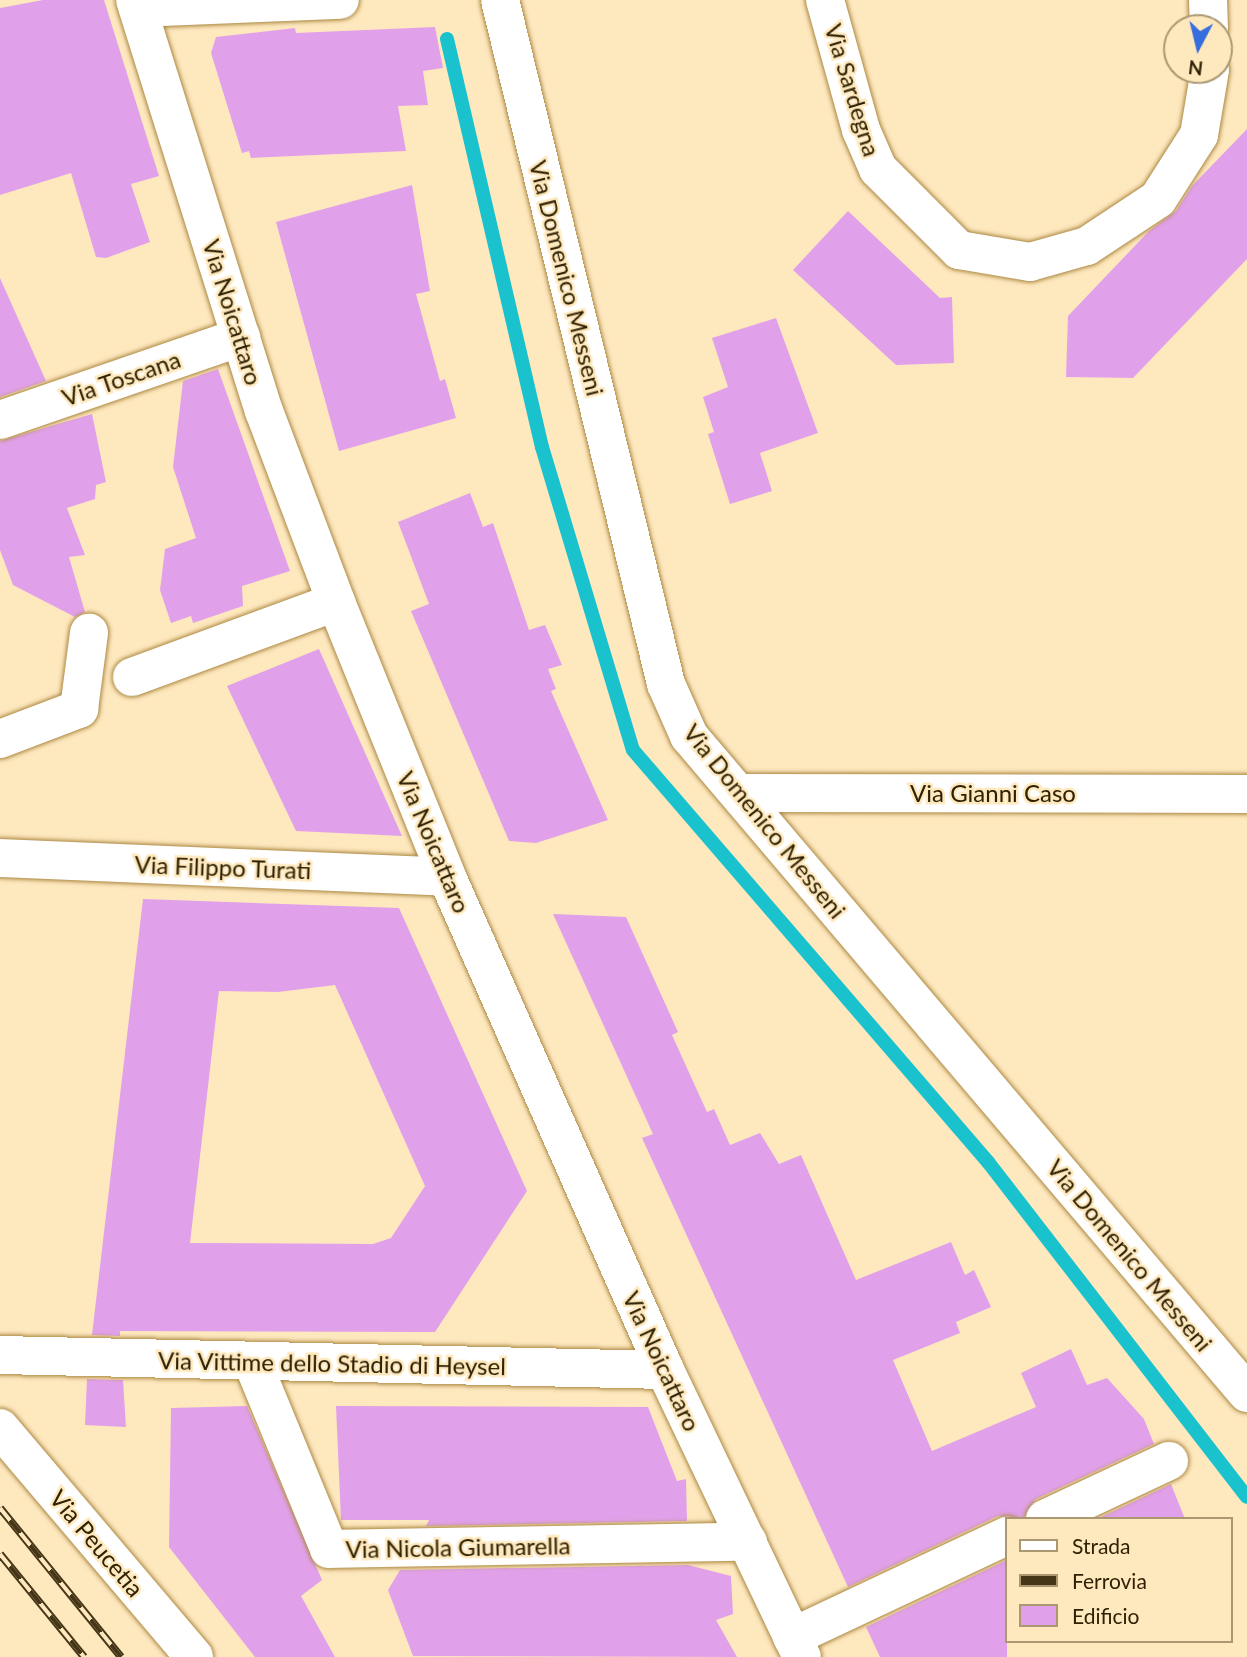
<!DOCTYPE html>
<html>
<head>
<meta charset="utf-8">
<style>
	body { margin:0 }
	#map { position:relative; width:1247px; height:1657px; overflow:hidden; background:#fee8be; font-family:Lato,sans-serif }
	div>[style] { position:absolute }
	.stream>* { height:14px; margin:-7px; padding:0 7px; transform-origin:7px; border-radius:7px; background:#1ac2cd }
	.building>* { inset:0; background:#e1a1ea }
	.roads { filter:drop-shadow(0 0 2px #ac8842) drop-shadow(0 0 2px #ac8842) }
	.minor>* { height:38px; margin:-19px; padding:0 19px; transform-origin:19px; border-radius:19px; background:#fff }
	.rail>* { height:8px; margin-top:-4px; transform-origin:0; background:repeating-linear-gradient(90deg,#fee8be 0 16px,#453617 0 32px); box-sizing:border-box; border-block:2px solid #453617 }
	span { translate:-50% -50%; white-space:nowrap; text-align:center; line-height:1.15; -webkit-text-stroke:5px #fee8be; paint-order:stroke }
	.street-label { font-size:24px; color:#2f2103 }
	.legend { position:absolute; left:1005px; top:1517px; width:228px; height:126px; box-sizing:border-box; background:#fee8be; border:2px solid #ab9873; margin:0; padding:9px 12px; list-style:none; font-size:21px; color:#2f2103 }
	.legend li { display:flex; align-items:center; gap:14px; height:35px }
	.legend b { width:35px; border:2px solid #ab9873 }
	.north { position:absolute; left:1163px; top:14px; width:70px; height:70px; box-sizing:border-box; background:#fee8be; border:2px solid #ab9873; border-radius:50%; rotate:187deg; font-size:19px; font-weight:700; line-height:28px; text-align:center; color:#2f2103 }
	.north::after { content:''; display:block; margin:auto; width:24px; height:32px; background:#376edd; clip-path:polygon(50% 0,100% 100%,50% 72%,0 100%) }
</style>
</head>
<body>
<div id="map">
	<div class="stream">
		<i style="left:447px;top:39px;width:419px;rotate:76.9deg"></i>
		<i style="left:542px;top:447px;width:316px;rotate:73.3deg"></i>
		<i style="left:633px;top:750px;width:544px;rotate:49.25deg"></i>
		<i style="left:988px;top:1162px;width:423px;rotate:52.3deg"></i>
	</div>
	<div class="building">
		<i style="clip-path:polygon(43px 0,104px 0,159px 176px,131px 184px,150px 242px,106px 258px,96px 257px,71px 173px,0 195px,0 8px)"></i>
		<i style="clip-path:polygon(435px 27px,443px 68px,423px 71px,428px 105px,398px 106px,406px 151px,251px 158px,249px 151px,242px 153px,211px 53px,216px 37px,295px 28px,296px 33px)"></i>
		<i style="clip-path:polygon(1247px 129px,1247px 259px,1133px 378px,1066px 377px,1068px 316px,1149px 231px,1176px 211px,1192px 186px)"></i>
		<i style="clip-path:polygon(412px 185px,430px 291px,416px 294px,440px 381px,445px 379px,456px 418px,339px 451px,276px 222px)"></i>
		<i style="clip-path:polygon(848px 211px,940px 298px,952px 297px,954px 363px,896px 365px,793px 270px)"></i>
		<i style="clip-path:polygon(0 278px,46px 381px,0 397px)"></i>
		<i style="clip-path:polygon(776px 318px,818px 433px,760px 453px,772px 491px,730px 504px,708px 434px,714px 432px,703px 397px,728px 387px,712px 338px)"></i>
		<i style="clip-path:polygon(218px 369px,290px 571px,242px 586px,243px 606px,193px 623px,191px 616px,171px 623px,160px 590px,165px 549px,196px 538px,173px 467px,183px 381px)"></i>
		<i style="clip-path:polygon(92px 414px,106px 482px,96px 485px,95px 499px,67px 508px,85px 555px,69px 557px,85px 612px,75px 617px,13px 585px,0 550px,0 441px)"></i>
		<i style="clip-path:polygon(470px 493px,483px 527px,493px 523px,529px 630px,545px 625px,562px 665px,548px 669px,556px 689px,551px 691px,608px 820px,536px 843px,509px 841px,411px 611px,429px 604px,398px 522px)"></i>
		<i style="clip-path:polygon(319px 649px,402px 836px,296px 831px,227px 686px)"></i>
		<i style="clip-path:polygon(evenodd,143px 899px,399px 908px,527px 1191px,435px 1332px,120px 1331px,120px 1336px,92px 1335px,143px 899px,335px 985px,425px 1186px,391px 1238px,373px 1244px,190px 1243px,219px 991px,278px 992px,335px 985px)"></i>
		<i style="clip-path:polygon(553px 914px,626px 917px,678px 1032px,672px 1035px,707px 1112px,714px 1109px,730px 1145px,760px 1133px,779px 1164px,801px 1155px,856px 1280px,951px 1242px,965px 1275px,974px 1270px,991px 1307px,956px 1322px,960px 1333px,893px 1360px,932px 1451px,1036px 1407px,1021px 1373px,1071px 1349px,1087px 1385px,1107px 1378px,1144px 1419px,1154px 1444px,1036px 1499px,1023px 1519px,998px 1516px,848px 1587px,642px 1138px,653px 1134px)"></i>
		<i style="clip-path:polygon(87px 1379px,123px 1380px,126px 1427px,85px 1425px)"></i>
		<i style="clip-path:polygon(247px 1406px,322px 1580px,301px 1596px,335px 1657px,255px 1657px,169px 1547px,171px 1408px)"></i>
		<i style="clip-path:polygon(336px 1406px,648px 1407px,677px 1481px,686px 1479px,687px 1521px,426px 1526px,429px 1520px,341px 1520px)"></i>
		<i style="clip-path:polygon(1171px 1484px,1185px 1519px,1097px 1519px)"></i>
		<i style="clip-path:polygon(1007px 1560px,1007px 1657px,880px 1657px,866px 1627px)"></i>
		<i style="clip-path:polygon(688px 1565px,731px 1576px,733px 1614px,716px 1620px,737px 1657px,413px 1656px,388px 1590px,400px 1570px)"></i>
	</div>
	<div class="roads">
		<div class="minor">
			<i style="left:135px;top:0;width:431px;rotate:72.6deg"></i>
			<i style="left:264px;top:411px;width:204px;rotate:69.3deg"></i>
			<i style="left:336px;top:602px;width:297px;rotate:68deg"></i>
			<i style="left:447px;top:877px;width:539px;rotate:66.15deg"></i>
			<i style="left:665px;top:1370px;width:318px;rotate:64.5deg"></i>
			<i style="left:500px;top:0;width:704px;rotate:76.36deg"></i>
			<i style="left:666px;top:684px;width:57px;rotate:66.1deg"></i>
			<i style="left:689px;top:736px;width:862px;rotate:49.66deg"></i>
			<i style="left:825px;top:0;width:135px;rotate:74.5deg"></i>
			<i style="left:861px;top:130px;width:43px;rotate:66.4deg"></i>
			<i style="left:878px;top:169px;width:115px;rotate:45deg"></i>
			<i style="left:959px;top:250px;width:72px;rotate:9.6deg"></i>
			<i style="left:1030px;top:262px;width:59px;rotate:-15.7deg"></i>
			<i style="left:1087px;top:246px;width:85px;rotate:-33.5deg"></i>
			<i style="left:1158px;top:199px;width:76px;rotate:-57.4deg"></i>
			<i style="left:1199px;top:135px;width:66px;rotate:-80.4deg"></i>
			<i style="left:1208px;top:0;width:28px;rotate:88deg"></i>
			<i style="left:138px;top:8px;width:202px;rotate:-2.3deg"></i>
			<i style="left:0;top:420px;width:255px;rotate:-19deg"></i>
			<i style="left:132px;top:677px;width:217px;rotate:-20.2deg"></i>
			<i style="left:0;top:739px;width:85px;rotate:-20.8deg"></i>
			<i style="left:79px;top:709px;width:77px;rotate:-82.5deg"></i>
			<i style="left:740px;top:793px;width:507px;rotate:0.11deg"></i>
			<i style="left:0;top:858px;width:447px;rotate:2.4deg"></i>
			<i style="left:0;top:1355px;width:665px;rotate:1.29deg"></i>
			<i style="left:252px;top:1361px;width:203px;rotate:67.7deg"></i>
			<i style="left:329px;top:1549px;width:419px;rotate:-1deg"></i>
			<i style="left:0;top:1428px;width:300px;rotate:49.7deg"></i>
			<i style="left:1045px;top:1519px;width:137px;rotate:-25.1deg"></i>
			<i style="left:792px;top:1637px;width:238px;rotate:-25.2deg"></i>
		</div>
	</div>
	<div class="rail">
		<i style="left:0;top:1508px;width:192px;rotate:50.9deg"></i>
		<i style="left:0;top:1554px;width:133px;rotate:50.8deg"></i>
	</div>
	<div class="street-label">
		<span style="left:853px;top:90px;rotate:73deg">Via Sardegna</span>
		<span style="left:567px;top:278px;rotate:76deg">Via Domenico Messeni</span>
		<span style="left:233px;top:312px;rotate:73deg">Via Noicattaro</span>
		<span style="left:121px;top:378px;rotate:-19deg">Via Toscana</span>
		<span style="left:993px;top:793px">Via Gianni Caso</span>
		<span style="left:765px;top:821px;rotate:51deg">Via Domenico Messeni</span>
		<span style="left:434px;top:842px;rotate:67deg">Via Noicattaro</span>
		<span style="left:223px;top:867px;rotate:2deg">Via Filippo Turati</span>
		<span style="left:1130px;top:1255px;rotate:50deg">Via Domenico Messeni</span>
		<span style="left:662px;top:1361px;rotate:65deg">Via Noicattaro</span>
		<span style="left:332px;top:1363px;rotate:1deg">Via Vittime dello Stadio di Heysel</span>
		<span style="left:97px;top:1543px;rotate:50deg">Via Peucetia</span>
		<span style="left:458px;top:1547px;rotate:-1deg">Via Nicola Giumarella</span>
	</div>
	<ul class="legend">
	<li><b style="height:9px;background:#fff"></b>Strada</li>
	<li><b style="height:9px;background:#453617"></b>Ferrovia</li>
	<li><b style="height:19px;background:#e1a1ea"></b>Edificio</li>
	</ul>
	<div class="north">N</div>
</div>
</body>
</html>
